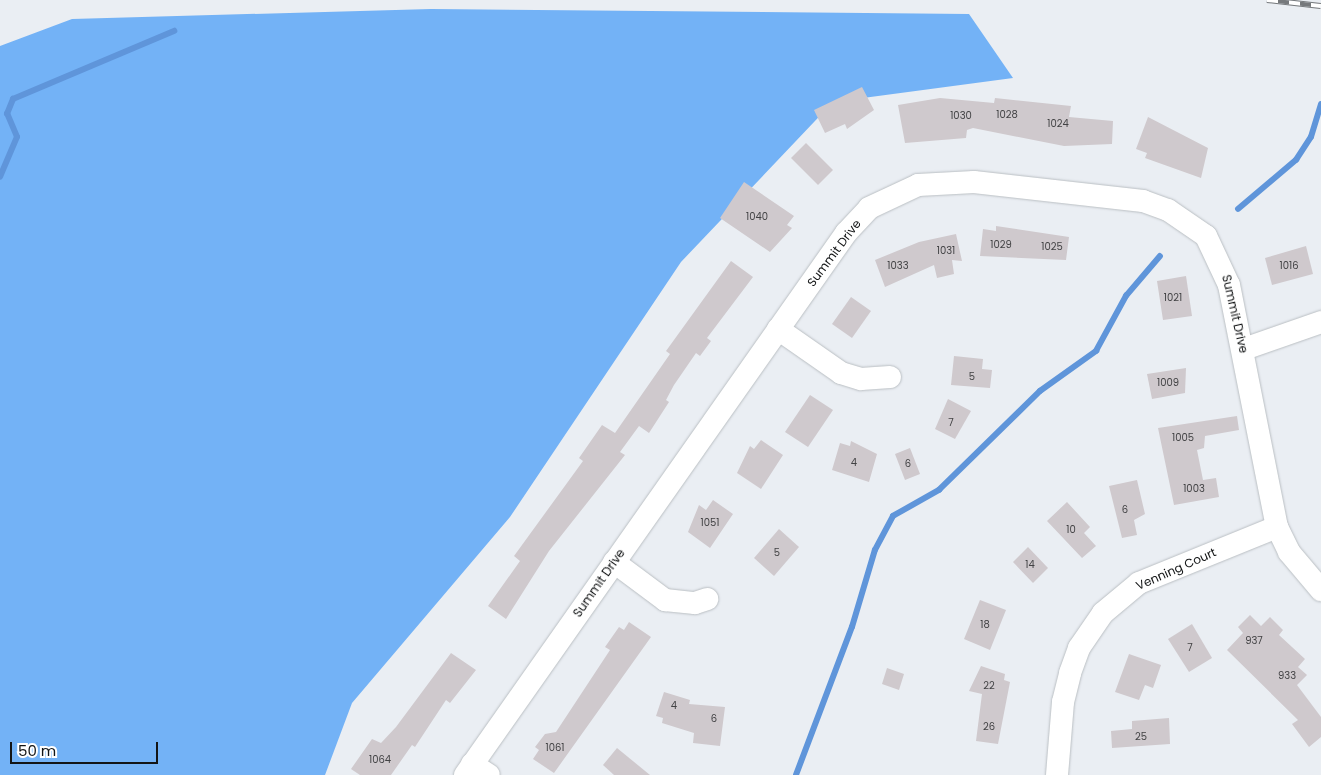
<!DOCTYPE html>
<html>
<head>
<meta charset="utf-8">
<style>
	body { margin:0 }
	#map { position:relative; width:1321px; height:775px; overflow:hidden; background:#eaeef3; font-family:Poppins,sans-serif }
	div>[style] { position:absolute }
	.forest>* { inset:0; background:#73b2f6 }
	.stream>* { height:5.5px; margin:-2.75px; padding:0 2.75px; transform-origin:2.75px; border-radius:2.75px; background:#5f95da }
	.building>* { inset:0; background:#cfc9cd }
	.roads { filter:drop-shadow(0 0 1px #babfc3) drop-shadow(0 0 1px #babfc3) }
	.minor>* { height:22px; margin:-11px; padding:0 11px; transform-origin:11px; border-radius:11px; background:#fff }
	.rail>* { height:5.5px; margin-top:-2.75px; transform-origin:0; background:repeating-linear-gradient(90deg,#fff 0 11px,#76797c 0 22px); box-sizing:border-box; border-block:1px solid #76797c }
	span { translate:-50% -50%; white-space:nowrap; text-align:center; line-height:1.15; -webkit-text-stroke:4px #fff; paint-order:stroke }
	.number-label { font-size:10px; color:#424244 }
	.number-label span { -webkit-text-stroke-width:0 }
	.street-label { font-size:12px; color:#131516 }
	.scale { position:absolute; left:10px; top:742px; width:148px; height:22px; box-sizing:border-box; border:2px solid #131516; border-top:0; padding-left:6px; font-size:15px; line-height:18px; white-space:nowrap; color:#131516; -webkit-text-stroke:4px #fff; paint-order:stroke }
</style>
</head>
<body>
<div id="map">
	<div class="forest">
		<i style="clip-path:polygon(431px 9px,969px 14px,1013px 78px,833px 102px,681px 262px,510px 517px,352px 703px,325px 775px,0 775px,0 46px,72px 19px)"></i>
	</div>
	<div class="stream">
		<i style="left:0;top:177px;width:43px;rotate:-67deg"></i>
		<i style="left:17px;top:137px;width:25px;rotate:-113deg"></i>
		<i style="left:7px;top:114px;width:16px;rotate:-68deg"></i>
		<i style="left:13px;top:99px;width:175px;rotate:-22.9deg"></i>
		<i style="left:1238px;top:209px;width:76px;rotate:-40.2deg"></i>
		<i style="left:1296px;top:160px;width:27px;rotate:-57deg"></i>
		<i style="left:1311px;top:137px;width:34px;rotate:-73deg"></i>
		<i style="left:796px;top:775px;width:158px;rotate:-69.3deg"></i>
		<i style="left:852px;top:627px;width:80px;rotate:-73.4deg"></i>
		<i style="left:875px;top:550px;width:38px;rotate:-62deg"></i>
		<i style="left:893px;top:516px;width:53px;rotate:-29.5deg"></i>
		<i style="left:939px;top:490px;width:141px;rotate:-44.4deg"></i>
		<i style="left:1040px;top:391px;width:69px;rotate:-35.5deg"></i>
		<i style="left:1096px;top:351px;width:63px;rotate:-61.4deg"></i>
		<i style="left:1126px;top:296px;width:52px;rotate:-49.6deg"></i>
	</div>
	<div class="building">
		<i style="clip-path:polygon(862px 87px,874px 110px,847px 129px,845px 124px,825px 133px,814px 110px)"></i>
		<i style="clip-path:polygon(940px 98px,994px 103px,995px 98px,1071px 106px,1069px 117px,1113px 121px,1112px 144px,1064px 146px,973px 128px,967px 130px,966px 138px,905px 143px,898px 105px)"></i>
		<i style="clip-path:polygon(1148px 117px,1208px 148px,1201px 178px,1145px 158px,1147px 153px,1136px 149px)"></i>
		<i style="clip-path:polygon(806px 143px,833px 170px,818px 185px,791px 158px)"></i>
		<i style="clip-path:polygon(744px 182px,794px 216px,787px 225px,792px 228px,770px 252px,720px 218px)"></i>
		<i style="clip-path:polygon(996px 226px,1069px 237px,1066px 260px,980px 256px,983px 229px,996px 231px)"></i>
		<i style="clip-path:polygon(956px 234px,962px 261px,952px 260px,954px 274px,937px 278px,934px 265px,885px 287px,875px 260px,919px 242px)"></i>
		<i style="clip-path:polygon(1306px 246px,1313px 274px,1272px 285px,1265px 258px)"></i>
		<i style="clip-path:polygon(731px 261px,753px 277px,707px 338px,711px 341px,700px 356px,696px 353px,674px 385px,666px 400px,669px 402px,649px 433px,639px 426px,620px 452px,625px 455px,549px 551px,506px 619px,488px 606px,520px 561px,514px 556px,583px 461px,579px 458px,602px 425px,615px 433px,670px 354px,666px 351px)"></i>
		<i style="clip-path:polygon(1186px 276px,1192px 316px,1163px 320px,1157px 281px)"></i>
		<i style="clip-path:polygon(851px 297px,871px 311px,852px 338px,832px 324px)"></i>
		<i style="clip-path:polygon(954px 356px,983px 359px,982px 369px,992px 370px,990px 388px,951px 385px)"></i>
		<i style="clip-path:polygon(1186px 368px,1185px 393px,1152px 399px,1147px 374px)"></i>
		<i style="clip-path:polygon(810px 395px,833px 410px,808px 447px,785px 432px)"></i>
		<i style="clip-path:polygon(948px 399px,971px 411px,955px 439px,935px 429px)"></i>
		<i style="clip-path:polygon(1237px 416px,1239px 430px,1205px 436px,1204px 448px,1197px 450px,1203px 480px,1216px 478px,1219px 497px,1174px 505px,1158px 428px)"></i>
		<i style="clip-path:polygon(761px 440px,783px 455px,761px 489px,737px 473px,750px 446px,754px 449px)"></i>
		<i style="clip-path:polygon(851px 441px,877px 454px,869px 482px,832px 470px,840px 443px,850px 446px)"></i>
		<i style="clip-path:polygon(910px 448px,920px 474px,905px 480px,895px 454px)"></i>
		<i style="clip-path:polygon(1137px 480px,1145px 514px,1134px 520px,1137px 535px,1122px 538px,1109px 486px)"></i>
		<i style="clip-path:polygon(713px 500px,733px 514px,710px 548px,688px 532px,699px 505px,706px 510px)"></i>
		<i style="clip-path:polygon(1067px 502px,1090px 527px,1084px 533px,1096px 546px,1082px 558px,1047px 521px)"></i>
		<i style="clip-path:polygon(779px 529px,799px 547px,774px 576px,754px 558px)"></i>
		<i style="clip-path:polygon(1028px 547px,1048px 568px,1033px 583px,1013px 562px)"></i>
		<i style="clip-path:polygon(980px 600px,1006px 610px,990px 650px,964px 639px)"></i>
		<i style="clip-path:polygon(1250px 615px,1261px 626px,1270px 617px,1283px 630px,1279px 635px,1305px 659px,1298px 667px,1307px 675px,1297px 685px,1321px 717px,1321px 737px,1309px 747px,1292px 724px,1298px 720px,1227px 650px,1243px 633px,1238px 627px)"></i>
		<i style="clip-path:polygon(629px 622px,651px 637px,554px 773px,533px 759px,539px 750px,535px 747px,545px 734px,556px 732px,610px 650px,605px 647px,619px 627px,624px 630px)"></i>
		<i style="clip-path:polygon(1192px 624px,1212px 658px,1189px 672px,1168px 639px)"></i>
		<i style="clip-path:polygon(451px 653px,476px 670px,450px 703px,446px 700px,415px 747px,412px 745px,391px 775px,360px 775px,351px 769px,372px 739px,381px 743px,396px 727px)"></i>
		<i style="clip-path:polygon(1129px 654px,1161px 665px,1153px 688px,1145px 685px,1139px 700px,1115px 692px)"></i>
		<i style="clip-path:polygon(981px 666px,1005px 674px,1004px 680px,1010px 682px,998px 744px,976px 741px,982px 694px,969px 691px)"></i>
		<i style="clip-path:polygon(887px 668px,904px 674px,899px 690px,882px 684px)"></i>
		<i style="clip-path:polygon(664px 692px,690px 700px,689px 704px,725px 707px,720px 746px,693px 743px,694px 733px,662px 723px,663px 718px,656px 716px)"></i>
		<i style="clip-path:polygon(1169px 718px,1170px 744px,1112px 748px,1111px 731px,1132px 729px,1132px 721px)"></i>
		<i style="clip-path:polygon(617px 748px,650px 775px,614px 775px,603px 765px)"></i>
	</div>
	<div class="roads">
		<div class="minor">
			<i style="left:778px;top:329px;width:77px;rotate:34.9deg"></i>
			<i style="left:841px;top:373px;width:21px;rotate:17deg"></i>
			<i style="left:861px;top:379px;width:29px;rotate:-4deg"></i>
			<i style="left:1244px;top:349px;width:82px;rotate:-19.3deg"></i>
			<i style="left:614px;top:562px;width:64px;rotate:36.7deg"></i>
			<i style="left:665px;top:600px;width:30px;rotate:6deg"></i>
			<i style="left:695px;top:603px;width:13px;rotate:-18deg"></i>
			<i style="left:472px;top:764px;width:20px;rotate:33deg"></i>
			<i style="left:465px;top:775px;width:663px;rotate:-54.89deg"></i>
			<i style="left:846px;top:233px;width:34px;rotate:-47deg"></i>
			<i style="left:869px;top:208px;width:54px;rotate:-25.1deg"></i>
			<i style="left:918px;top:185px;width:56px;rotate:-3.1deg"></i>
			<i style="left:974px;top:182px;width:170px;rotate:6.4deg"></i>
			<i style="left:1143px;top:201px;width:27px;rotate:20deg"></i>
			<i style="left:1168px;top:210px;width:46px;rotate:34.4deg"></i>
			<i style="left:1206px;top:236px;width:54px;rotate:64.9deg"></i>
			<i style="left:1229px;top:285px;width:247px;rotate:78.8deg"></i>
			<i style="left:1277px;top:527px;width:28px;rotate:64deg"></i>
			<i style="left:1289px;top:552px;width:50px;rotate:49.9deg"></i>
			<i style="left:1057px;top:775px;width:73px;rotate:-85.3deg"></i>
			<i style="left:1063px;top:702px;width:30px;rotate:-76deg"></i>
			<i style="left:1070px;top:673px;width:27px;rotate:-70deg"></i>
			<i style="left:1079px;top:648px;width:42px;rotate:-55.6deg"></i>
			<i style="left:1103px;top:613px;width:47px;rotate:-39.8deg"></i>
			<i style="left:1139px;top:583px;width:149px;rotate:-22.1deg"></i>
		</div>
	</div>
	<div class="rail">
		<i style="left:1267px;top:0;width:54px;rotate:6.3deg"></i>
	</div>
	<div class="number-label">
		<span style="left:1007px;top:115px">1028</span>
		<span style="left:961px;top:116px">1030</span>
		<span style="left:1058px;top:124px">1024</span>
		<span style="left:757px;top:217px">1040</span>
		<span style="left:1001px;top:245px">1029</span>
		<span style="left:1052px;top:247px">1025</span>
		<span style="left:946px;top:251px">1031</span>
		<span style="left:898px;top:266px">1033</span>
		<span style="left:1289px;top:266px">1016</span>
		<span style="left:1173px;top:298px">1021</span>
		<span style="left:972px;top:377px">5</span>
		<span style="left:1168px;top:383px">1009</span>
		<span style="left:951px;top:423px">7</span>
		<span style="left:1183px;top:438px">1005</span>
		<span style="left:854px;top:463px">4</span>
		<span style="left:908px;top:464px">6</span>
		<span style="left:1194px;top:489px">1003</span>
		<span style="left:1125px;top:510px">6</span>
		<span style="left:710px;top:523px">1051</span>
		<span style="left:1071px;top:530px">10</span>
		<span style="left:777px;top:553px">5</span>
		<span style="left:1030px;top:565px">14</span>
		<span style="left:985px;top:625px">18</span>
		<span style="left:1254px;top:641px">937</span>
		<span style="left:1190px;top:648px">7</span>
		<span style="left:1287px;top:676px">933</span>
		<span style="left:989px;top:686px">22</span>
		<span style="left:674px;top:706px">4</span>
		<span style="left:714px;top:719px">6</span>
		<span style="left:989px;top:727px">26</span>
		<span style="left:1141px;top:737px">25</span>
		<span style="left:555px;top:748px">1061</span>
		<span style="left:380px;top:760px">1064</span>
	</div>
	<div class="street-label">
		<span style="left:834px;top:253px;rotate:-53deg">Summit Drive</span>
		<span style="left:1235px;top:314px;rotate:77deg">Summit Drive</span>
		<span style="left:1176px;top:569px;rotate:-24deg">Venning Court</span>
		<span style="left:599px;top:583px;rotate:-55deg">Summit Drive</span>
	</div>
	<div class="scale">50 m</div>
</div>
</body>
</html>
